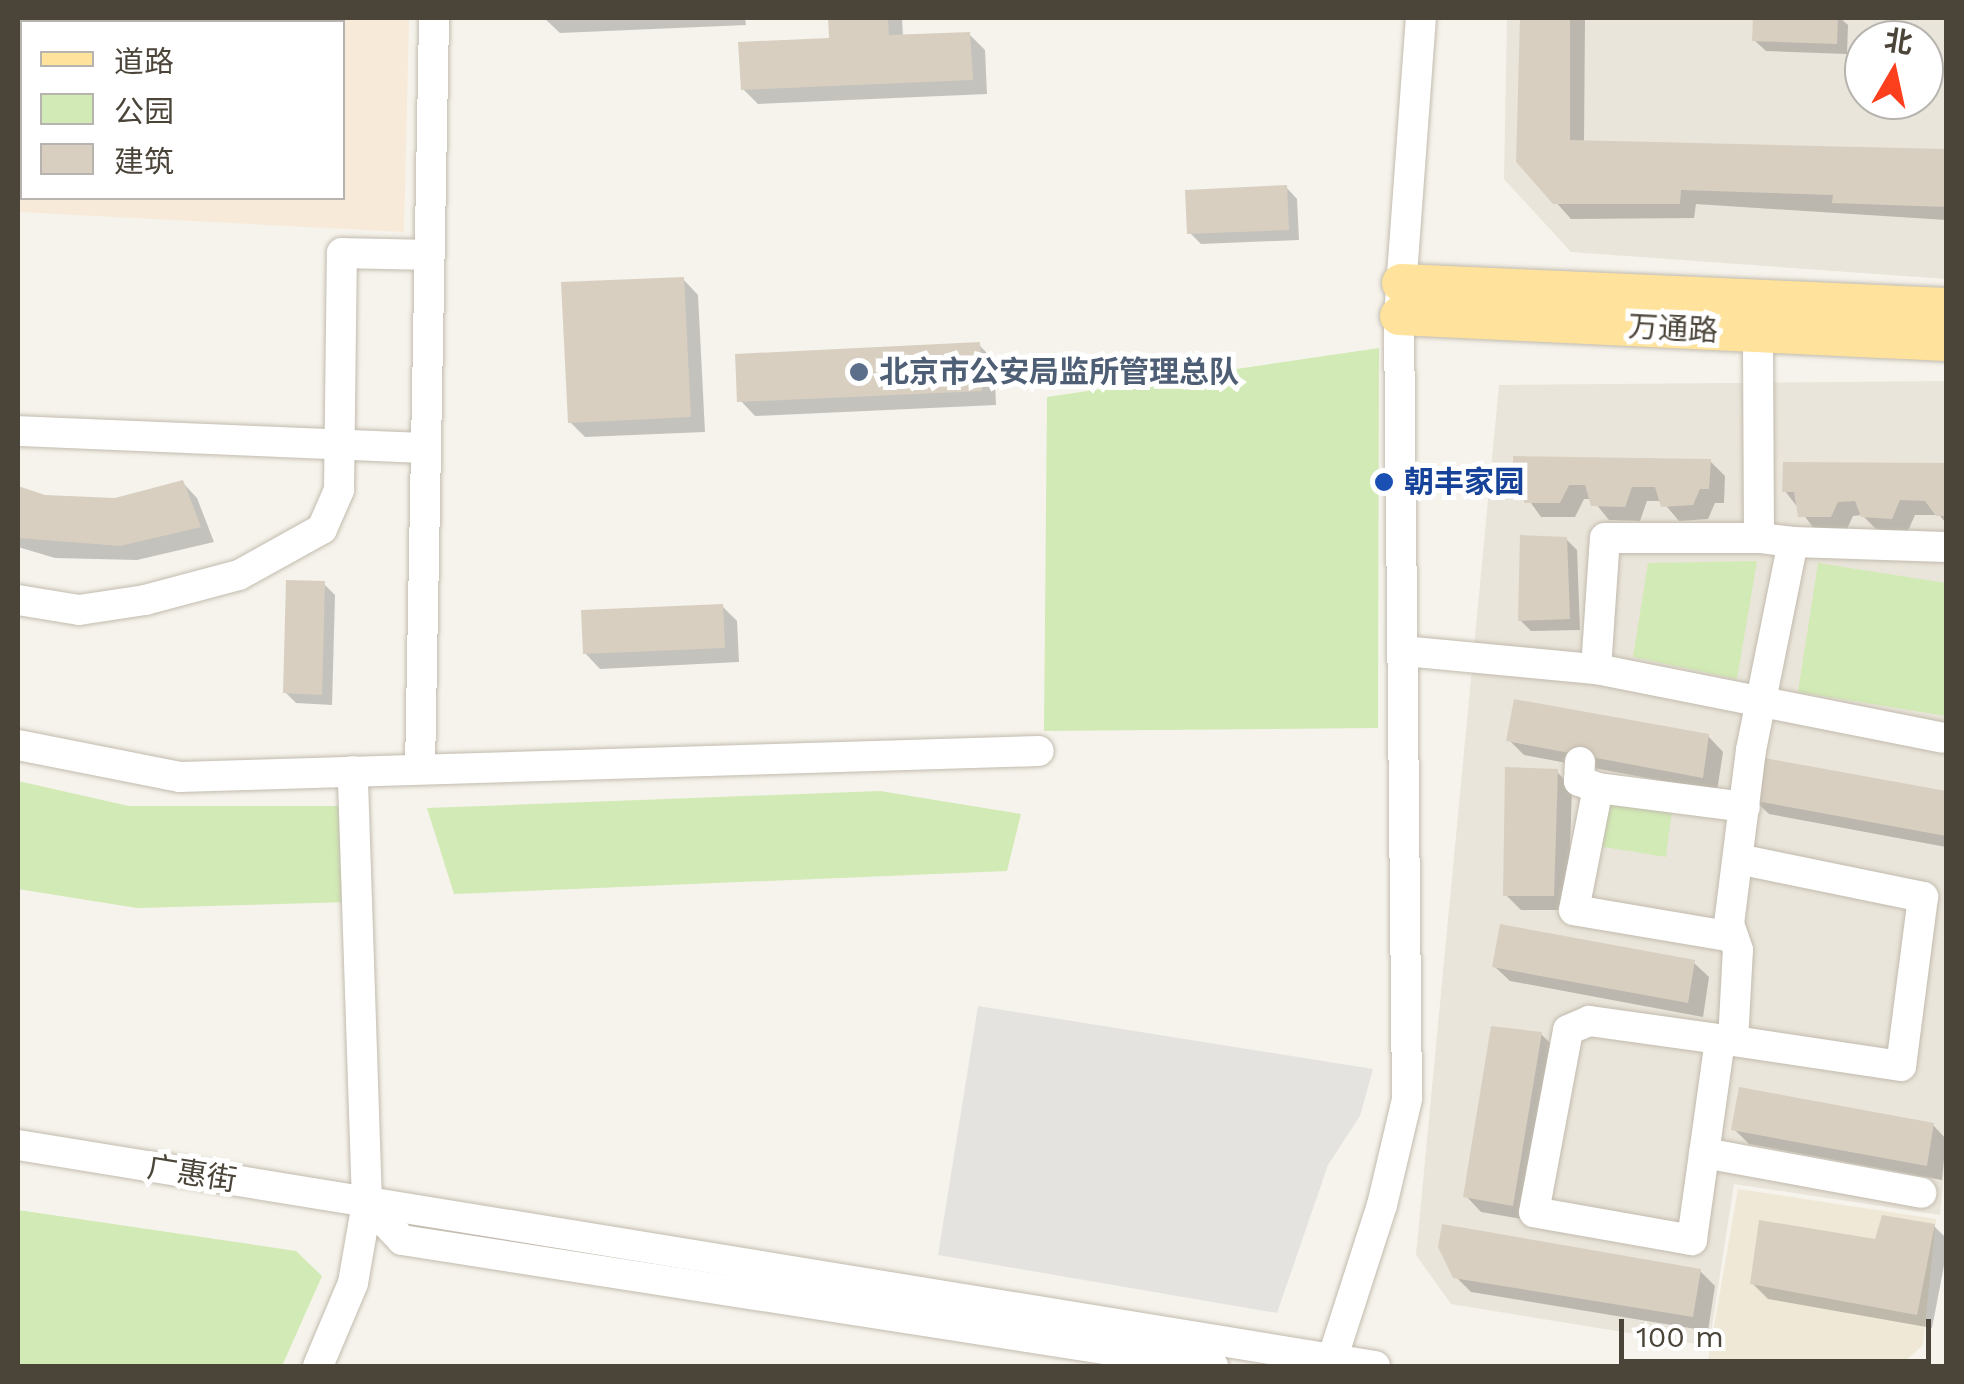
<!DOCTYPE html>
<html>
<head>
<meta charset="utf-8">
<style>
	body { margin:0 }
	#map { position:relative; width:1964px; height:1384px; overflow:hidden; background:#f6f3ec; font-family:"Work Sans","Noto Sans SC",sans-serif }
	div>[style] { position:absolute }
	.residential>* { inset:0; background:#eae5da }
	.commercial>* { inset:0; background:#f7ead8 }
	.education>* { inset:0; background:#efe8d6 }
	.green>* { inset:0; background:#d2eab5 }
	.parking>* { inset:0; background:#e5e3e0 }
	.shadow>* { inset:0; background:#0003 }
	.building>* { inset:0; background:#d8cfc1 }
	.roads { filter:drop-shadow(0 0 2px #c2bbae) drop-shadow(0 0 2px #c2bbae) }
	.minor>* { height:30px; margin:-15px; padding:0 15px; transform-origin:15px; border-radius:15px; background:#fff }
	.major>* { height:38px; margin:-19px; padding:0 19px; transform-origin:19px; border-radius:19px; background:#ffe39c }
	.dots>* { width:28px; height:28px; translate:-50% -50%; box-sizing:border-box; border:5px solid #fff; border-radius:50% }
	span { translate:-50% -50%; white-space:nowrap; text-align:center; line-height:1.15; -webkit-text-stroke:10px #fff; paint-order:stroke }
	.street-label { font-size:30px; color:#4b4439 }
	.service-label { font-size:30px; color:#4e5e75; font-weight:700 }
	.left { translate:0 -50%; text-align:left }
	.transit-label { font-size:30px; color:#164399; font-weight:700 }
	.frame { position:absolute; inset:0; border:20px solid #4b4439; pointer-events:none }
	.legend { position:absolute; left:20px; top:20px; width:325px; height:180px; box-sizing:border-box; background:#fff; border:2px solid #b7b4b0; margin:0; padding:12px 18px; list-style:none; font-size:30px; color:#4b4439 }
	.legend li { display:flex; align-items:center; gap:20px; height:50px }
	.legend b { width:50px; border:2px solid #b7b4b0 }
	.north { position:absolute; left:1844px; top:20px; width:100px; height:100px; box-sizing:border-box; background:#fff; border:2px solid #b7b4b0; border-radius:50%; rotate:9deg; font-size:28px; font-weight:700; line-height:40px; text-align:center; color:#4b4439 }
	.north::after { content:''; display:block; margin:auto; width:35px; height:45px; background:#fc3f1d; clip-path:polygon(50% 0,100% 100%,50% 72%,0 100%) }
	.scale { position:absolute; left:1619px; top:1319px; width:312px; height:45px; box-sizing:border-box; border:5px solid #4b4439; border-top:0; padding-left:12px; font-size:30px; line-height:35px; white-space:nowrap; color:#4b4439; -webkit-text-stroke:8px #fff; paint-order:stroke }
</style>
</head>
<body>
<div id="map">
	<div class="residential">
		<i style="clip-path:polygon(evenodd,1507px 18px,1946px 18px,1946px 279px,1571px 252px,1504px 179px,1507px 18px,1864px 40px,1924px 40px,1924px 100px,1864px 100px,1864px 40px)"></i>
		<i style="clip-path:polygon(1946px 381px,1946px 1150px,1940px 1215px,1734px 1184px,1709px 1346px,1451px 1304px,1416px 1255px,1499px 385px)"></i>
	</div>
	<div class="commercial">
		<i style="clip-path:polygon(evenodd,18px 18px,409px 18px,404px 232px,18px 212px,18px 18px,22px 22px,342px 22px,342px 198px,22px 198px,22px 22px)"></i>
	</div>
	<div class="education">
		<i style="clip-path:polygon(1738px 1189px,1936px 1219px,1923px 1345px,1900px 1366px,1707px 1366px)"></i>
	</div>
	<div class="green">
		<i style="clip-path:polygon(1379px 348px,1378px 728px,1044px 731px,1047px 397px)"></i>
		<i style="clip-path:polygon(1757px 561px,1737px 679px,1633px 657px,1648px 563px)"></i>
		<i style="clip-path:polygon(1818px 563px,1946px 583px,1946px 716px,1798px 692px)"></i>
		<i style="clip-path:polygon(18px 781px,129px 806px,340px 806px,349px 902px,137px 908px,18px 889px)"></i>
		<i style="clip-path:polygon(880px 791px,1021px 814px,1007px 871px,454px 894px,427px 808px)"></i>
		<i style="clip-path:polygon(1606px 801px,1672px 810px,1666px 857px,1597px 846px)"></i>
		<i style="clip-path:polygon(18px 1210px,296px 1251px,322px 1276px,282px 1366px,18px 1366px)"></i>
	</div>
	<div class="parking">
		<i style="clip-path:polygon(978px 1006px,1373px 1069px,1360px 1116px,1328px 1165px,1277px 1313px,938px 1255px)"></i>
	</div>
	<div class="shadow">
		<i style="clip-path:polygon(544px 18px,745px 18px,746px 25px,560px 33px)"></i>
		<i style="clip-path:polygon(831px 18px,902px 18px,903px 37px,969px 34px,985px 50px,987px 94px,758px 104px,743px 89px,832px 40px)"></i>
		<i style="clip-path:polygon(1523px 18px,1585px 18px,1584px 143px,1946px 151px,1946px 220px,1696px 204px,1694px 218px,1571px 219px,1519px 161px)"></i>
		<i style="clip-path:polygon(1755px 18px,1840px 18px,1848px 25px,1847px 54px,1766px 51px,1754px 40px)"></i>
		<i style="clip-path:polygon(1286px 187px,1297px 199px,1299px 240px,1201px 244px,1190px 233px)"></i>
		<i style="clip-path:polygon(683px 279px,698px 295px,705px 432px,585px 437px,570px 422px)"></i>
		<i style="clip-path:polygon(979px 345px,994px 360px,996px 405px,755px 416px,740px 400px)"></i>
		<i style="clip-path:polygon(1710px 461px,1725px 476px,1724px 503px,1715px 503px,1708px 519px,1679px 521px,1662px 501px,1647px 501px,1640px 521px,1609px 520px,1592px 499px,1584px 499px,1575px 517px,1541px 517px,1516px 482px)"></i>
		<i style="clip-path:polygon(1786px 465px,1946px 465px,1946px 523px,1939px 515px,1915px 515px,1907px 533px,1878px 531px,1862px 515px,1853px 516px,1846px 531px,1816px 531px,1785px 491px)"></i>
		<i style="clip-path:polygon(182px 482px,197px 498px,214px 542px,137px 560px,55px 558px,18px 547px,18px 488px,45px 498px,116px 500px)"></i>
		<i style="clip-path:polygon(1566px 539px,1577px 550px,1580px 630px,1531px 631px,1520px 620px)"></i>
		<i style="clip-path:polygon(324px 584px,335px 595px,332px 705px,296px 703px,285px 692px)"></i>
		<i style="clip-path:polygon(722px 606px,737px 621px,739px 662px,600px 669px,585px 653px)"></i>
		<i style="clip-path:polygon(1708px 736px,1723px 752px,1717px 791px,1524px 755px,1509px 740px)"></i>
		<i style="clip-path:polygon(1761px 760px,1946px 794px,1946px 847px,1769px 814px,1753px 799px)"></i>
		<i style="clip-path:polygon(1557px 772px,1572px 787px,1568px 910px,1521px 910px,1506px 895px)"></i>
		<i style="clip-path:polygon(1693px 962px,1709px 977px,1703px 1017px,1510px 981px,1494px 966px)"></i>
		<i style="clip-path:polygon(1541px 1034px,1556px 1049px,1528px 1220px,1481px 1212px,1466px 1196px)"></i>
		<i style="clip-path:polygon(1933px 1125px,1946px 1139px,1942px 1180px,1749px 1144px,1734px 1129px)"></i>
		<i style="clip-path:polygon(1934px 1226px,1946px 1238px,1946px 1255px,1932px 1328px,1768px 1299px,1753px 1284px)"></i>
		<i style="clip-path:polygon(1700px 1271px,1715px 1286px,1708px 1331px,1471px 1292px,1455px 1276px)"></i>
	</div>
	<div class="building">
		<i style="clip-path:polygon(828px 18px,888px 18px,889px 35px,970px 32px,973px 80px,741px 90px,738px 42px,829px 38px)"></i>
		<i style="clip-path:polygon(1520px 18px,1570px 18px,1570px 140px,1946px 149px,1946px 207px,1832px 203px,1833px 195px,1681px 190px,1680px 204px,1553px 204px,1516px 162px)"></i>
		<i style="clip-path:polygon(1753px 18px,1838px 18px,1837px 44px,1752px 41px)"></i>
		<i style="clip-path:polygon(1287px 185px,1289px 230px,1187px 234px,1185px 190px)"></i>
		<i style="clip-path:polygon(684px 277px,691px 417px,568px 423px,561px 282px)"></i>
		<i style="clip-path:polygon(980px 342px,982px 391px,737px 402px,735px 354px)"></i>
		<i style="clip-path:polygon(1513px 456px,1711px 459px,1709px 489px,1700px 489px,1693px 505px,1661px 507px,1655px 487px,1632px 487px,1625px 507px,1591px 506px,1585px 485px,1569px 485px,1560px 503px,1524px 503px,1525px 486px,1513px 483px)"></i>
		<i style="clip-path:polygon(1783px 462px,1946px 463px,1946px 516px,1936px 516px,1925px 501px,1900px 500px,1892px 519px,1861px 517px,1855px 501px,1838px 502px,1831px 517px,1798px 517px,1794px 492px,1782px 492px)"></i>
		<i style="clip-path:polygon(183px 480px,201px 527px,120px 546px,18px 538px,18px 486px,45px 495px,115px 498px)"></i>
		<i style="clip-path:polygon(1520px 535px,1567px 537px,1570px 619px,1518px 621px)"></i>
		<i style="clip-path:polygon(286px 580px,325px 581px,322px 695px,283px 693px)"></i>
		<i style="clip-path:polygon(723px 604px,725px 648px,583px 654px,581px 610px)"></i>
		<i style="clip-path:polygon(1514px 699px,1709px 734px,1703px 778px,1506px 741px)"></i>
		<i style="clip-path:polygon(1759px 757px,1946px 791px,1946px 836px,1751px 800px)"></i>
		<i style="clip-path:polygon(1505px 767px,1558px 769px,1554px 896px,1503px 896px)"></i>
		<i style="clip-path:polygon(1500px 924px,1695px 960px,1688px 1003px,1492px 967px)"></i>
		<i style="clip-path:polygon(1491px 1026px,1542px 1032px,1513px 1206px,1463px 1197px)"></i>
		<i style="clip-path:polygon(1739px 1087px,1934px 1123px,1927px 1166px,1731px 1130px)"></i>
		<i style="clip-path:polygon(1882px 1215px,1935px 1224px,1917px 1315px,1750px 1284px,1759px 1220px,1875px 1239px)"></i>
		<i style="clip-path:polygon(1442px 1224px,1701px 1269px,1693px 1317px,1453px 1278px,1438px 1247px)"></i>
	</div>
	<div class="roads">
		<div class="minor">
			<i style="left:18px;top:431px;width:408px;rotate:2.4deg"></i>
			<i style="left:1793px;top:542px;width:153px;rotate:1.9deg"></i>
			<i style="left:18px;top:600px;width:62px;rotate:9.3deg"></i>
			<i style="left:79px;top:610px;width:67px;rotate:-8.6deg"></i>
			<i style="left:145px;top:600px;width:97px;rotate:-14.9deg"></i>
			<i style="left:239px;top:575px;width:95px;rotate:-29deg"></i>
			<i style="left:322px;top:529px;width:43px;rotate:-66.4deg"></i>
			<i style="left:339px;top:490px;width:237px;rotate:-89.3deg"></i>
			<i style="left:342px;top:253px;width:87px;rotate:1.3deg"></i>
			<i style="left:1404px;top:651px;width:193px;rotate:5.4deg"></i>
			<i style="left:1596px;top:669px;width:131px;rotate:-86.1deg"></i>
			<i style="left:1605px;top:538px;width:154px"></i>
			<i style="left:1596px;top:669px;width:354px;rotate:11.2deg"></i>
			<i style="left:18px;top:745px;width:165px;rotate:11.2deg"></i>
			<i style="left:180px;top:777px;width:859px;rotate:-1.73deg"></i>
			<i style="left:1580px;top:762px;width:19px;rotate:93deg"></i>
			<i style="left:1579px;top:781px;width:20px;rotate:20deg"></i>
			<i style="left:420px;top:769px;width:751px;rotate:-88.93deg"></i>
			<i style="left:1738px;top:859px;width:189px;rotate:11.6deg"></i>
			<i style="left:1923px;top:897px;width:170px;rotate:97.4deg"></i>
			<i style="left:1901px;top:1066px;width:170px;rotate:-171.5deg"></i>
			<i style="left:1733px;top:1041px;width:91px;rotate:-86.9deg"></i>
			<i style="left:1738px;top:950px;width:28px;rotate:-109deg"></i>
			<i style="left:1729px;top:924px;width:175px;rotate:-82.8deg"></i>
			<i style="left:1751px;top:750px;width:212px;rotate:-78.6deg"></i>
			<i style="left:1793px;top:542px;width:34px;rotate:-173deg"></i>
			<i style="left:1759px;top:538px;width:205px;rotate:-90.3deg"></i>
			<i style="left:1733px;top:937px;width:161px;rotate:-170.4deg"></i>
			<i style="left:1574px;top:910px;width:124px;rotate:-78.9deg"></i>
			<i style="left:1598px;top:788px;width:148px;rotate:7.4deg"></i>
			<i style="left:1720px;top:1040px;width:202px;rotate:98deg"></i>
			<i style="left:1692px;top:1240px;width:160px;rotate:-170deg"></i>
			<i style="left:1534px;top:1212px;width:185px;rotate:-79.4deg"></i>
			<i style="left:1568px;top:1030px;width:23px;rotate:-23deg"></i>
			<i style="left:1589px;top:1021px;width:145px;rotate:7.9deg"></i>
			<i style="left:18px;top:1145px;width:1375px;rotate:9.25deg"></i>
			<i style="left:1704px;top:1153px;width:221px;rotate:10.4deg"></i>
			<i style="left:367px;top:1203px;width:51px;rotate:46.6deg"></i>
			<i style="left:402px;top:1240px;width:821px;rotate:8.83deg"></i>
			<i style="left:318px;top:1366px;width:90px;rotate:-67.1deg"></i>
			<i style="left:353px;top:1283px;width:81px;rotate:-80.1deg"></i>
			<i style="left:367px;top:1203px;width:432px;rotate:-91.9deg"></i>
			<i style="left:1330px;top:1366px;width:169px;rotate:-72.1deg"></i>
			<i style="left:1382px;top:1205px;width:109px;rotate:-76.7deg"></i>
			<i style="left:1407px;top:1099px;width:783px;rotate:-90.59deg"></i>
			<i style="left:1399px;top:316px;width:299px;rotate:-85.8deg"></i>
		</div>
		<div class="major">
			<i style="left:1401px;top:283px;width:546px;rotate:2.52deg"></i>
			<i style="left:1399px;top:316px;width:548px;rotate:2.72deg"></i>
		</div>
	</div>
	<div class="dots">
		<i style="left:859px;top:372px;background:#5c6f8a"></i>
		<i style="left:1384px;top:482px;background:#1a4fb4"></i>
	</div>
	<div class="street-label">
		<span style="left:1673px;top:329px;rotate:3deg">万通路</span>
		<span style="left:192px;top:1174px;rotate:9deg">广惠街</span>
	</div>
	<div class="service-label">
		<span class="left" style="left:879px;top:372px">北京市公安局监所管理总队</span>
	</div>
	<div class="transit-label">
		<span class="left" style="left:1404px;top:482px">朝丰家园</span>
	</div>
	<div class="frame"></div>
	<ul class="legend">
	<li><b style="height:12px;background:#ffe39c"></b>道路</li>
	<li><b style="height:28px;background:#d2eab5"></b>公园</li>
	<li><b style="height:28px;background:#d8cfc1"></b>建筑</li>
	</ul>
	<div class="north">北</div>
	<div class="scale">100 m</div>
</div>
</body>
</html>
